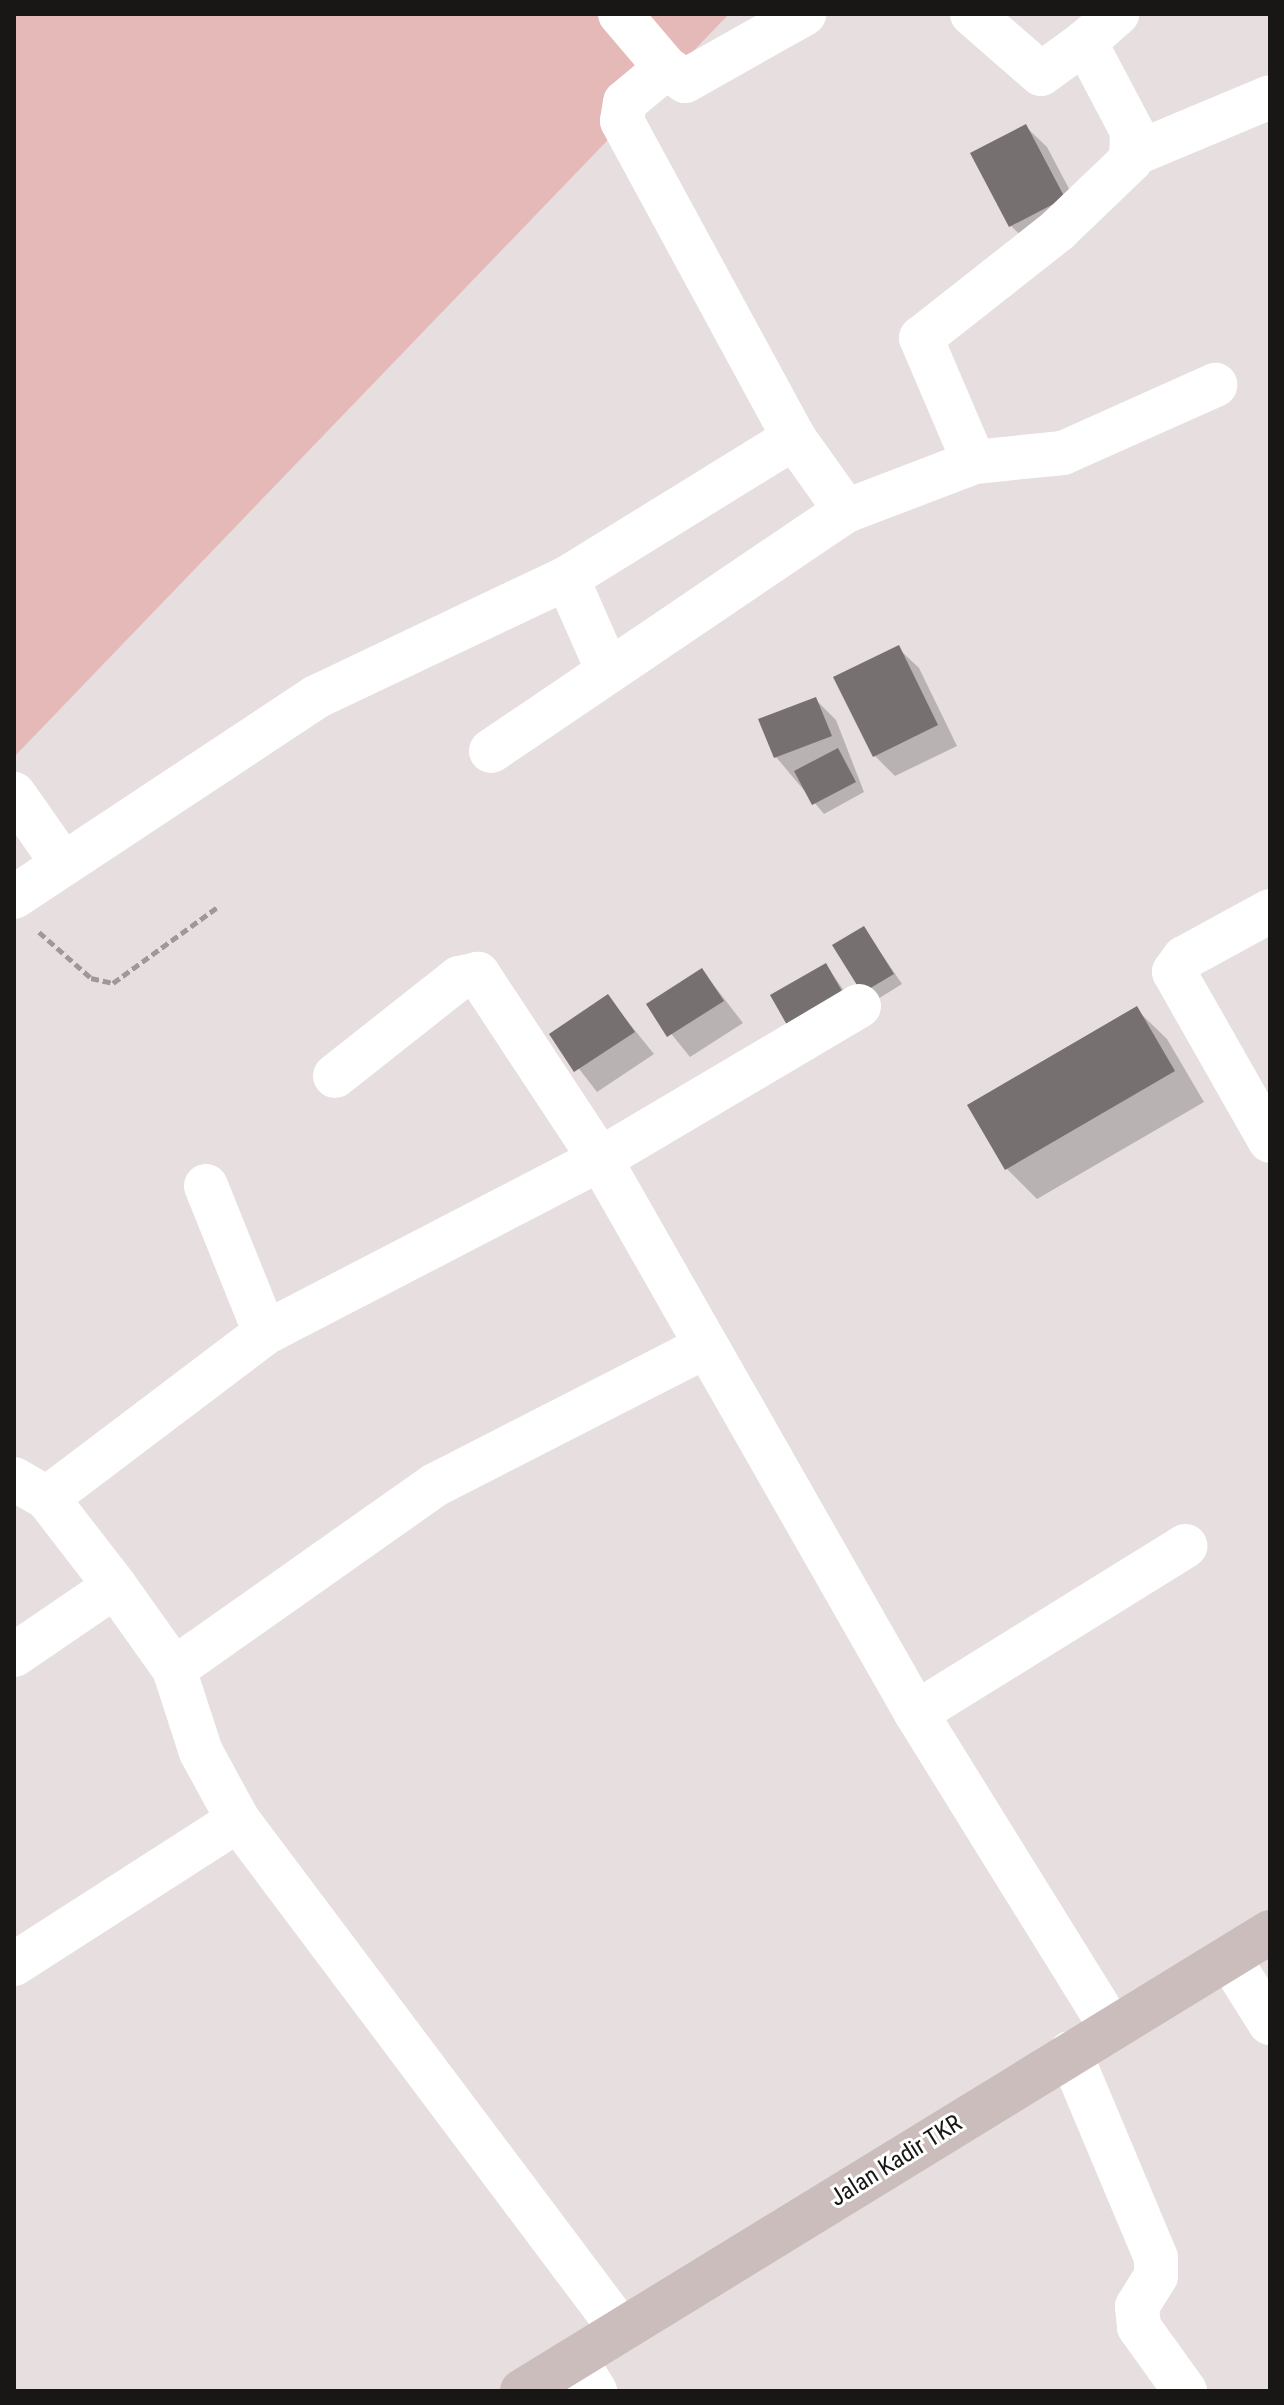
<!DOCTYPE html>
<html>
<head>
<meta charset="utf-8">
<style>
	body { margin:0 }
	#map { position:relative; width:1284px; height:2405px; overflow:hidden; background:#e7dfdf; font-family:"Roboto Condensed",sans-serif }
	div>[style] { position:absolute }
	.green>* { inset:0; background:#e5b9b7 }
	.shadow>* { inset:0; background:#0003 }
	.building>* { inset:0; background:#767070 }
	.path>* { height:5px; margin-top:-2.5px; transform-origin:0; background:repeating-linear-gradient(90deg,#9e9898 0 8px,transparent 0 12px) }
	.street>* { height:44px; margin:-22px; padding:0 22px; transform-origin:22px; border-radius:22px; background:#fff }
	.secondary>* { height:44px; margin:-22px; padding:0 22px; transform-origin:22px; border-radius:22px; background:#cbbdbc }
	span { translate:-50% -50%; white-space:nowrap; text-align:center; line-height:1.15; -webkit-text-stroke:6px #fff; paint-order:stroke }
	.street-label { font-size:24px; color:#191716 }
	.frame { position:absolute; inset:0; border:16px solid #191716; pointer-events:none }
</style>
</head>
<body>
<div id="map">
	<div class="green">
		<i style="clip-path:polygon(14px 14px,729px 14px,14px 757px)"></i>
	</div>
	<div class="shadow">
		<i style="clip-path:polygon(1026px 127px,1047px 147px,1085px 219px,1032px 246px,1011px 226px)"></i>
		<i style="clip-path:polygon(898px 648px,919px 668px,957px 746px,895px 776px,874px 755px)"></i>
		<i style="clip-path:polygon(815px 699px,836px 720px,864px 792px,824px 814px,776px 757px)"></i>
		<i style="clip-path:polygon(864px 928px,902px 984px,873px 1002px,863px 992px)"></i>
		<i style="clip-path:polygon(826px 965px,866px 1022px,793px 1031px)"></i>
		<i style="clip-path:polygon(702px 970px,743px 1023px,690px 1057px,648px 1005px)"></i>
		<i style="clip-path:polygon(608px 997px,654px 1054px,597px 1092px,552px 1034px)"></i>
		<i style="clip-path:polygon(1136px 1009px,1167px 1039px,1204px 1102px,1037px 1199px,1007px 1169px)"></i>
	</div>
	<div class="building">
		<i style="clip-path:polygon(1026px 124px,1065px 198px,1009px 227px,970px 153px)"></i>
		<i style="clip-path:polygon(899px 645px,938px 725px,873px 757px,833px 677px)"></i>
		<i style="clip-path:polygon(816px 697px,832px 736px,774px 758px,758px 719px)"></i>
		<i style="clip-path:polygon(838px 748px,856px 782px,812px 805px,794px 771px)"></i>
		<i style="clip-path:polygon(864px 926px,894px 974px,862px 993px,832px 945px)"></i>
		<i style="clip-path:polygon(826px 963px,847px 1000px,791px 1032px,770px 995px)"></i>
		<i style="clip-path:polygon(702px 968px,724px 1001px,667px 1037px,646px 1004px)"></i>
		<i style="clip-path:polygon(608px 994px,635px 1032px,574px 1072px,549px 1034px)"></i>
		<i style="clip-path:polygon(1137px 1006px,1175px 1071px,1005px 1170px,967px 1105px)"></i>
	</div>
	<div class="path">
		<i style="left:39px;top:932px;width:69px;rotate:41.5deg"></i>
		<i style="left:91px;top:978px;width:23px;rotate:13deg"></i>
		<i style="left:113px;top:983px;width:131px;rotate:-36deg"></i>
	</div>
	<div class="street">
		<i style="left:620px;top:14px;width:71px;rotate:49.6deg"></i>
		<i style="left:666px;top:68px;width:53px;rotate:140.3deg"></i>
		<i style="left:625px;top:102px;width:19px;rotate:99deg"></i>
		<i style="left:622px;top:121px;width:361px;rotate:61.5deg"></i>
		<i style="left:794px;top:438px;width:90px;rotate:54.5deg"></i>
		<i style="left:972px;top:14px;width:91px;rotate:41deg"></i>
		<i style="left:1041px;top:74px;width:54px;rotate:-36deg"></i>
		<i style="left:666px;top:68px;width:23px;rotate:34deg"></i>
		<i style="left:685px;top:81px;width:137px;rotate:-29.4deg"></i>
		<i style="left:1134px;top:154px;width:147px;rotate:-22.7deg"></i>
		<i style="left:974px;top:462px;width:135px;rotate:-113.1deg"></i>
		<i style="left:921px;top:338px;width:174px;rotate:-38.2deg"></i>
		<i style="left:1058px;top:230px;width:101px;rotate:-43.8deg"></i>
		<i style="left:1131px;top:160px;width:29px;rotate:-88deg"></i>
		<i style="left:1132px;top:131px;width:101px;rotate:-117.8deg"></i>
		<i style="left:1085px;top:42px;width:43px;rotate:-41.2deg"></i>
		<i style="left:567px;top:578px;width:102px;rotate:66.2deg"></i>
		<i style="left:491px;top:751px;width:429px;rotate:-34.1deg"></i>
		<i style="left:846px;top:511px;width:137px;rotate:-20.9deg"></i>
		<i style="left:974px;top:462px;width:89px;rotate:-5.8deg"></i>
		<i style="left:1063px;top:453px;width:167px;rotate:-24.1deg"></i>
		<i style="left:14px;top:794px;width:85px;rotate:55deg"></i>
		<i style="left:14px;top:897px;width:362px;rotate:-33.5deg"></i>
		<i style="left:316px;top:697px;width:278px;rotate:-25.4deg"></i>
		<i style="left:567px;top:578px;width:267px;rotate:-31.7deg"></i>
		<i style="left:1270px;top:911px;width:98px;rotate:151.3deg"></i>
		<i style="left:1184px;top:958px;width:17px;rotate:126deg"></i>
		<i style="left:1174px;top:972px;width:194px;rotate:60.4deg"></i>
		<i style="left:859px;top:1006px;width:301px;rotate:149.4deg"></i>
		<i style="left:600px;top:1159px;width:638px;rotate:60.3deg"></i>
		<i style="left:916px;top:1713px;width:370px;rotate:58.2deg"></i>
		<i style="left:206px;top:1186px;width:158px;rotate:68.1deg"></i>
		<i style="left:14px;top:1479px;width:38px;rotate:30deg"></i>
		<i style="left:47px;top:1498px;width:111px;rotate:52.3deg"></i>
		<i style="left:115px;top:1586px;width:102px;rotate:54.6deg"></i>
		<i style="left:174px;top:1669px;width:87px;rotate:72deg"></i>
		<i style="left:201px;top:1752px;width:77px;rotate:61.4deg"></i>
		<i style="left:238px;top:1820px;width:638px;rotate:53.09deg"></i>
		<i style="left:47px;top:1498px;width:273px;rotate:-37.1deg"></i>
		<i style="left:265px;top:1333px;width:377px;rotate:-27.4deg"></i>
		<i style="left:600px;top:1159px;width:222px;rotate:-123.4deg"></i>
		<i style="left:478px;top:974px;width:19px;rotate:168deg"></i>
		<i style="left:459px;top:978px;width:158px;rotate:141.7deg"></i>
		<i style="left:14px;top:1655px;width:122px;rotate:-34.3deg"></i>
		<i style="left:174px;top:1669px;width:319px;rotate:-35.2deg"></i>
		<i style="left:435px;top:1485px;width:303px;rotate:-27.1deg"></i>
		<i style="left:916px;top:1713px;width:317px;rotate:-31.8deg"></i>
		<i style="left:1229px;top:1958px;width:77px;rotate:57.8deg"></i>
		<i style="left:14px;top:1964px;width:266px;rotate:-32.7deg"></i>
		<i style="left:1070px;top:2053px;width:222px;rotate:67.2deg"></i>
		<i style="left:1156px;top:2258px;width:18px;rotate:90deg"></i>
		<i style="left:1156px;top:2276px;width:36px;rotate:122deg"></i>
		<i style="left:1137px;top:2307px;width:20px;rotate:84deg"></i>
		<i style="left:1139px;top:2327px;width:79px;rotate:54.3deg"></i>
		<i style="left:575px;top:2359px;width:38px;rotate:58deg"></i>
	</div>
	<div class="secondary">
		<i style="left:522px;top:2391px;width:878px;rotate:-31.53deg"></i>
	</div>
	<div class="street-label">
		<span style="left:896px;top:2161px;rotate:-32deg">Jalan Kadir TKR</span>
	</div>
	<div class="frame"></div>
</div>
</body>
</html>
